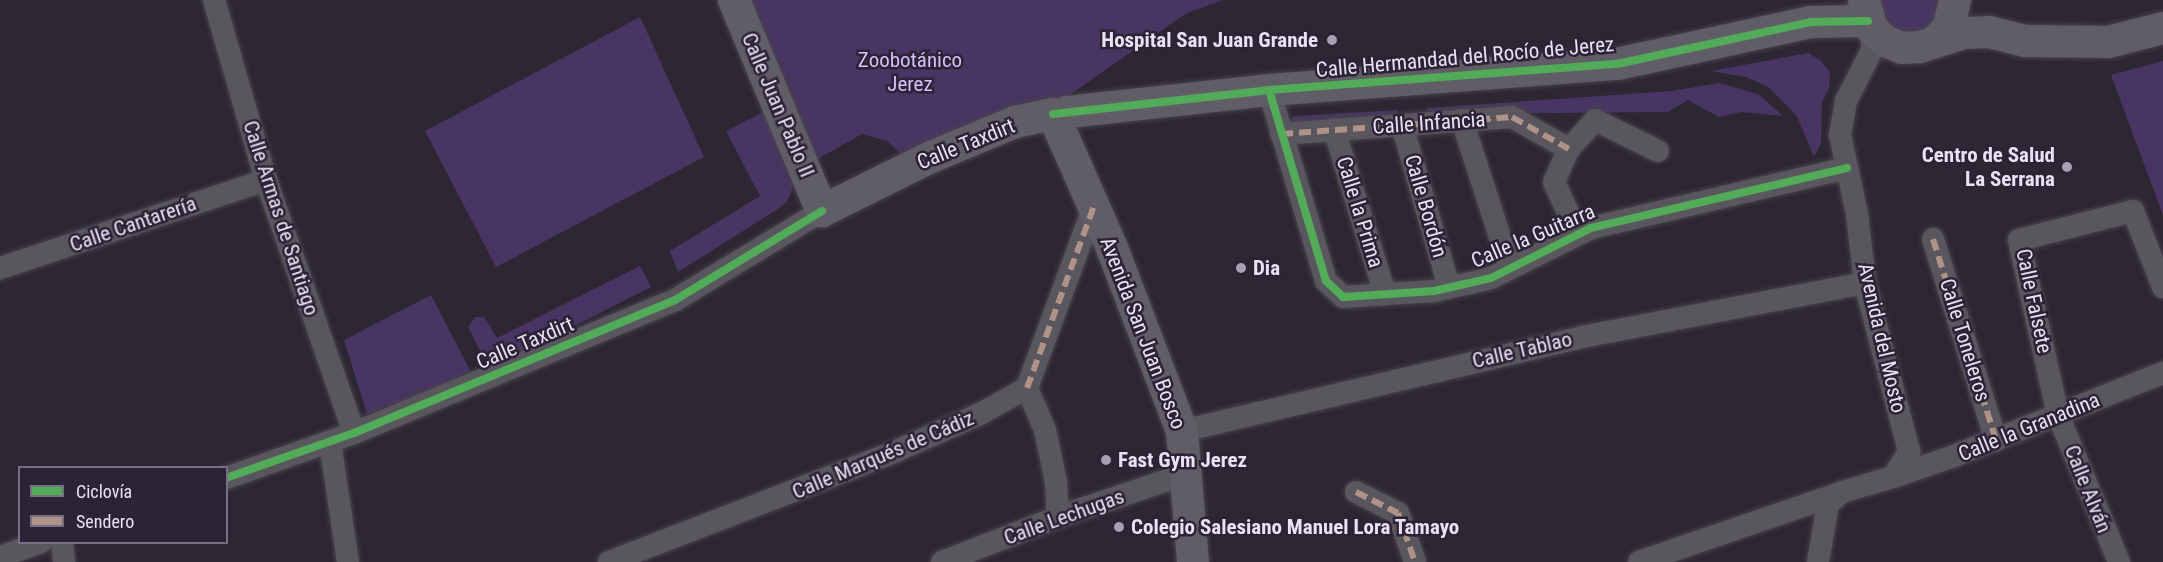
<!DOCTYPE html>
<html>
<head>
<meta charset="utf-8">
<style>
	body { margin:0 }
	#map { position:relative; width:2163px; height:562px; overflow:hidden; background:#2c2732; font-family:"Roboto Condensed",sans-serif }
	div>[style] { position:absolute }
	.green>* { inset:0; background:#493563 }
	.roads { filter:drop-shadow(0 0 2px #47434c) drop-shadow(0 0 2px #47434c) }
	.street>* { height:22px; margin:-11px; padding:0 11px; transform-origin:11px; border-radius:11px; background:#59565e }
	.secondary>* { height:32px; margin:-16px; padding:0 16px; transform-origin:16px; border-radius:16px; background:#615d67 }
	.quiet>* { height:6px; margin-top:-3px; transform-origin:0; background:repeating-linear-gradient(90deg,#af9288 0 12px,transparent 0 18px) }
	.cycleway>* { height:8px; margin:-4px; padding:0 4px; transform-origin:4px; border-radius:4px; background:#51ab58 }
	.dots>* { width:16px; height:16px; translate:-50% -50%; box-sizing:border-box; border:3px solid #2b2336; border-radius:50% }
	span { translate:-50% -50%; white-space:nowrap; text-align:center; line-height:1.15; -webkit-text-stroke:5px #2b2336; paint-order:stroke }
	.poi-label { font-size:21px; color:#e8e3f0; font-weight:700 }
	.right { translate:-100% -50%; text-align:right }
	.left { translate:0 -50%; text-align:left }
	.street-label { font-size:21px; color:#e8e3f0 }
	.park-label { font-size:21px; color:#d6befa }
	.legend { position:absolute; left:18px; top:466px; width:210px; height:78px; box-sizing:border-box; background:#2b2336; border:2px solid #777080; margin:0; padding:8px 10px; list-style:none; font-size:18px; color:#e8e3f0 }
	.legend li { display:flex; align-items:center; gap:12px; height:30px }
	.legend b { width:30px; border:2px solid #777080 }
</style>
</head>
<body>
<div id="map">
	<div class="green">
		<i style="clip-path:polygon(747px 0,1222px 0,1185px 14px,1061px 101px,904px 157px,887px 141px,862px 134px,814px 161px)"></i>
		<i style="clip-path:polygon(1876px 0,1943px 0,1943px 5px,1927px 31px,1904px 35px,1882px 22px)"></i>
		<i style="clip-path:polygon(640px 17px,704px 157px,496px 267px,425px 131px)"></i>
		<i style="clip-path:polygon(1808px 53px,1820px 60px,1830px 72px,1829px 88px,1822px 103px,1821px 144px,1814px 157px,1797px 116px,1768px 87px,1746px 77px,1711px 71px)"></i>
		<i style="clip-path:polygon(2163px 61px,2163px 215px,2111px 75px)"></i>
		<i style="clip-path:polygon(1719px 83px,1758px 94px,1783px 116px,1741px 112px,1719px 117px,1688px 100px,1668px 112px,1427px 114px,1427px 108px,1672px 91px)"></i>
		<i style="clip-path:polygon(1398px 110px,1399px 116px,1288px 122px,1294px 116px)"></i>
		<i style="clip-path:polygon(765px 111px,793px 185px,790px 196px,784px 205px,678px 272px,670px 251px,760px 196px,726px 131px)"></i>
		<i style="clip-path:polygon(640px 266px,651px 287px,489px 369px,468px 327px,475px 317px,484px 317px,497px 338px)"></i>
		<i style="clip-path:polygon(431px 295px,472px 374px,367px 414px,344px 340px)"></i>
	</div>
	<div class="roads">
		<div class="street">
			<i style="left:214px;top:0;width:187px;rotate:73.9deg"></i>
			<i style="left:266px;top:180px;width:268px;rotate:70.8deg"></i>
			<i style="left:1269px;top:90px;width:199px;rotate:73.4deg"></i>
			<i style="left:1326px;top:281px;width:23px;rotate:43deg"></i>
			<i style="left:1343px;top:297px;width:91px;rotate:-3.8deg"></i>
			<i style="left:1434px;top:291px;width:58px;rotate:-12.8deg"></i>
			<i style="left:1491px;top:278px;width:112px;rotate:-26.6deg"></i>
			<i style="left:1591px;top:228px;width:263px;rotate:-13.2deg"></i>
			<i style="left:1462px;top:120px;width:156px;rotate:72deg"></i>
			<i style="left:1402px;top:125px;width:169px;rotate:73.8deg"></i>
			<i style="left:1334px;top:129px;width:173px;rotate:72.8deg"></i>
			<i style="left:1281px;top:134px;width:232px;rotate:-4.2deg"></i>
			<i style="left:1512px;top:117px;width:65px;rotate:29.3deg"></i>
			<i style="left:1578px;top:234px;width:57px;rotate:-114.8deg"></i>
			<i style="left:1554px;top:182px;width:36px;rotate:-66deg"></i>
			<i style="left:1569px;top:149px;width:39px;rotate:-48deg"></i>
			<i style="left:1595px;top:120px;width:70px;rotate:26.2deg"></i>
			<i style="left:1933px;top:239px;width:211px;rotate:72.6deg"></i>
			<i style="left:0;top:268px;width:280px;rotate:-18.3deg"></i>
			<i style="left:1027px;top:388px;width:194px;rotate:-69.8deg"></i>
			<i style="left:1182px;top:431px;width:411px;rotate:-13.2deg"></i>
			<i style="left:1582px;top:337px;width:288px;rotate:-10.8deg"></i>
			<i style="left:330px;top:442px;width:121px;rotate:81.5deg"></i>
			<i style="left:1893px;top:477px;width:65px;rotate:-19deg"></i>
			<i style="left:1954px;top:456px;width:225px;rotate:-21.7deg"></i>
			<i style="left:226px;top:478px;width:136px;rotate:-19.4deg"></i>
			<i style="left:354px;top:433px;width:347px;rotate:-22.5deg"></i>
			<i style="left:675px;top:300px;width:172px;rotate:-31.2deg"></i>
			<i style="left:1356px;top:492px;width:47px;rotate:26.6deg"></i>
			<i style="left:1398px;top:513px;width:52px;rotate:70.9deg"></i>
			<i style="left:62px;top:542px;width:20px;rotate:84deg"></i>
			<i style="left:0;top:557px;width:44px;rotate:-20.1deg"></i>
			<i style="left:609px;top:562px;width:308px;rotate:-21.1deg"></i>
			<i style="left:896px;top:451px;width:92px;rotate:-23.8deg"></i>
			<i style="left:980px;top:414px;width:54px;rotate:-29deg"></i>
			<i style="left:1027px;top:388px;width:46px;rotate:66.8deg"></i>
			<i style="left:1045px;top:430px;width:53px;rotate:78.1deg"></i>
			<i style="left:1056px;top:482px;width:35px;rotate:87deg"></i>
			<i style="left:942px;top:562px;width:124px;rotate:-21.2deg"></i>
			<i style="left:1058px;top:517px;width:135px;rotate:-18.6deg"></i>
			<i style="left:1639px;top:562px;width:213px;rotate:-18.9deg"></i>
			<i style="left:1818px;top:562px;width:59px;rotate:-80.2deg"></i>
			<i style="left:1828px;top:504px;width:18px;rotate:-41deg"></i>
			<i style="left:1842px;top:492px;width:53px;rotate:-16.4deg"></i>
			<i style="left:1893px;top:477px;width:31px;rotate:-58deg"></i>
			<i style="left:1909px;top:451px;width:174px;rotate:-104.7deg"></i>
			<i style="left:1865px;top:283px;width:69px;rotate:-96.6deg"></i>
			<i style="left:1857px;top:214px;width:81px;rotate:-102.1deg"></i>
			<i style="left:1840px;top:135px;width:35px;rotate:-80deg"></i>
			<i style="left:1846px;top:101px;width:57px;rotate:-63deg"></i>
			<i style="left:1872px;top:50px;width:21px;rotate:-90deg"></i>
			<i style="left:2119px;top:562px;width:159px;rotate:-112.5deg"></i>
			<i style="left:2058px;top:415px;width:179px;rotate:-102.6deg"></i>
			<i style="left:2019px;top:240px;width:118px;rotate:-14.3deg"></i>
			<i style="left:2133px;top:211px;width:82px;rotate:68.5deg"></i>
		</div>
		<div class="secondary">
			<i style="left:734px;top:0;width:229px;rotate:67.4deg"></i>
			<i style="left:822px;top:211px;width:122px;rotate:-26.4deg"></i>
			<i style="left:931px;top:157px;width:91px;rotate:-22.6deg"></i>
			<i style="left:1015px;top:122px;width:39px;rotate:-12deg"></i>
			<i style="left:1053px;top:114px;width:146px;rotate:66.2deg"></i>
			<i style="left:1112px;top:248px;width:196px;rotate:69.1deg"></i>
			<i style="left:1182px;top:431px;width:131px;rotate:85.2deg"></i>
			<i style="left:1864px;top:1px;width:29px;rotate:74deg"></i>
			<i style="left:1872px;top:29px;width:18px;rotate:43deg"></i>
			<i style="left:1885px;top:41px;width:18px;rotate:22deg"></i>
			<i style="left:1902px;top:48px;width:18px;rotate:-3deg"></i>
			<i style="left:1920px;top:47px;width:46px;rotate:-17.7deg"></i>
			<i style="left:1964px;top:33px;width:25px;rotate:-2deg"></i>
			<i style="left:1989px;top:32px;width:38px;rotate:14deg"></i>
			<i style="left:2026px;top:41px;width:82px;rotate:0.7deg"></i>
			<i style="left:2108px;top:42px;width:57px;rotate:-14.3deg"></i>
			<i style="left:1937px;top:40px;width:18px;rotate:-49deg"></i>
			<i style="left:1949px;top:26px;width:27px;rotate:-77deg"></i>
			<i style="left:1067px;top:112px;width:203px;rotate:-6.2deg"></i>
			<i style="left:1269px;top:90px;width:349px;rotate:-4.3deg"></i>
			<i style="left:1617px;top:64px;width:198px;rotate:-12.2deg"></i>
			<i style="left:1811px;top:22px;width:57px;rotate:-1deg"></i>
		</div>
	</div>
	<div class="quiet">
		<i style="left:1281px;top:134px;width:232px;rotate:-4.2deg"></i>
		<i style="left:1512px;top:117px;width:65px;rotate:29.3deg"></i>
		<i style="left:1933px;top:239px;width:211px;rotate:72.6deg"></i>
		<i style="left:1027px;top:388px;width:194px;rotate:-69.8deg"></i>
		<i style="left:1356px;top:492px;width:47px;rotate:26.6deg"></i>
		<i style="left:1398px;top:513px;width:52px;rotate:70.9deg"></i>
	</div>
	<div class="cycleway">
		<i style="left:1269px;top:90px;width:199px;rotate:73.4deg"></i>
		<i style="left:1326px;top:281px;width:23px;rotate:43deg"></i>
		<i style="left:1343px;top:297px;width:91px;rotate:-3.8deg"></i>
		<i style="left:1434px;top:291px;width:58px;rotate:-12.8deg"></i>
		<i style="left:1491px;top:278px;width:112px;rotate:-26.6deg"></i>
		<i style="left:1591px;top:228px;width:263px;rotate:-13.2deg"></i>
		<i style="left:1053px;top:114px;width:217px;rotate:-6.3deg"></i>
		<i style="left:1269px;top:90px;width:349px;rotate:-4.3deg"></i>
		<i style="left:1617px;top:64px;width:198px;rotate:-12.2deg"></i>
		<i style="left:1811px;top:22px;width:57px;rotate:-1deg"></i>
		<i style="left:226px;top:478px;width:136px;rotate:-19.4deg"></i>
		<i style="left:354px;top:433px;width:347px;rotate:-22.5deg"></i>
		<i style="left:675px;top:300px;width:172px;rotate:-31.2deg"></i>
	</div>
	<div class="dots">
		<i style="left:1332px;top:40px;background:#a6a1ae"></i>
		<i style="left:2067px;top:167px;background:#a6a1ae"></i>
		<i style="left:1241px;top:268px;background:#a6a1ae"></i>
		<i style="left:1106px;top:460px;background:#a6a1ae"></i>
		<i style="left:1119px;top:527px;background:#a6a1ae"></i>
	</div>
	<div class="poi-label">
		<span class="right" style="left:1318px;top:40px">Hospital San Juan Grande</span>
		<span class="right" style="left:2055px;top:167px">Centro de Salud<br>La Serrana</span>
		<span class="left" style="left:1253px;top:268px">Dia</span>
		<span class="left" style="left:1118px;top:460px">Fast Gym Jerez</span>
		<span class="left" style="left:1131px;top:527px">Colegio Salesiano Manuel Lora Tamayo</span>
	</div>
	<div class="street-label">
		<span style="left:1465px;top:57px;rotate:-5deg">Calle Hermandad del Rocío de Jerez</span>
		<span style="left:778px;top:105px;rotate:67deg">Calle Juan Pablo II</span>
		<span style="left:1429px;top:123px;rotate:-4deg">Calle Infancia</span>
		<span style="left:966px;top:144px;rotate:-22deg">Calle Taxdirt</span>
		<span style="left:1426px;top:206px;rotate:74deg">Calle Bordón</span>
		<span style="left:1360px;top:212px;rotate:73deg">Calle la Prima</span>
		<span style="left:281px;top:218px;rotate:72deg">Calle Armas de Santiago</span>
		<span style="left:133px;top:224px;rotate:-19deg">Calle Cantarería</span>
		<span style="left:1533px;top:236px;rotate:-23deg">Calle la Guitarra</span>
		<span style="left:2034px;top:301px;rotate:78deg">Calle Falsete</span>
		<span style="left:1143px;top:333px;rotate:69deg">Avenida San Juan Bosco</span>
		<span style="left:1882px;top:338px;rotate:77deg">Avenida del Mosto</span>
		<span style="left:1965px;top:340px;rotate:73deg">Calle Toneleros</span>
		<span style="left:525px;top:343px;rotate:-23deg">Calle Taxdirt</span>
		<span style="left:1522px;top:350px;rotate:-13deg">Calle Tablao</span>
		<span style="left:2029px;top:427px;rotate:-22deg">Calle la Granadina</span>
		<span style="left:883px;top:455px;rotate:-23deg">Calle Marqués de Cádiz</span>
		<span style="left:2088px;top:489px;rotate:68deg">Calle Alván</span>
		<span style="left:1064px;top:517px;rotate:-20deg">Calle Lechugas</span>
	</div>
	<div class="park-label">
		<span style="left:910px;top:72px">Zoobotánico<br>Jerez</span>
	</div>
	<ul class="legend">
	<li><b style="height:8px;background:#51ab58"></b>Ciclovía</li>
	<li><b style="height:8px;background:#af9288"></b>Sendero</li>
	</ul>
</div>
</body>
</html>
